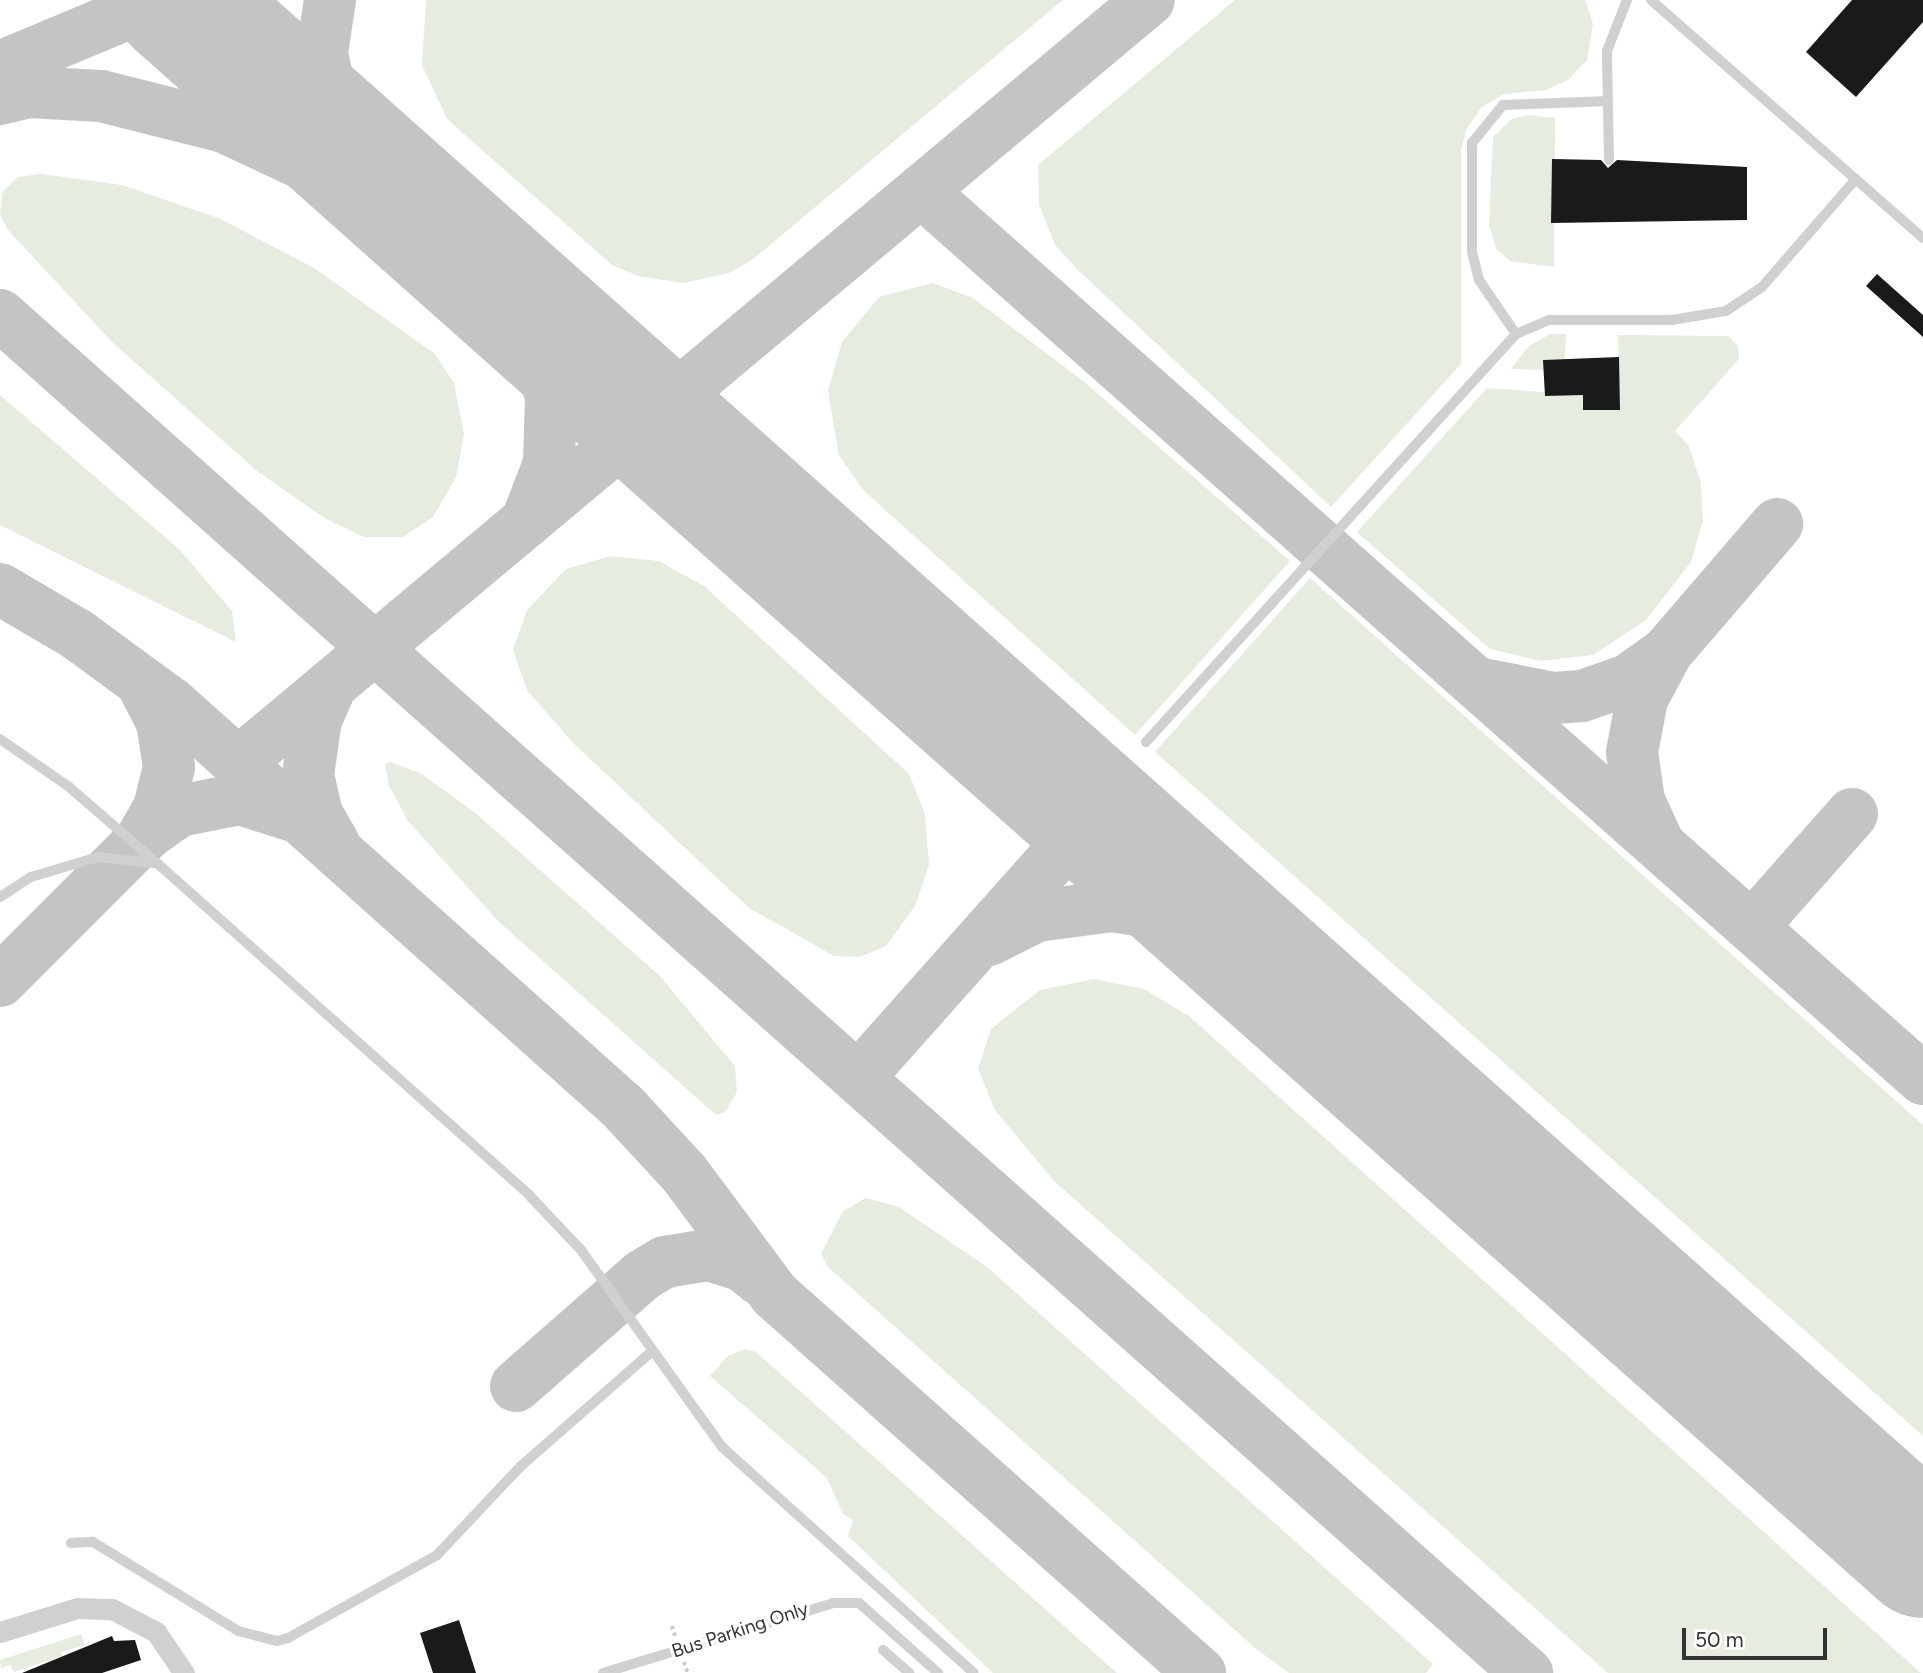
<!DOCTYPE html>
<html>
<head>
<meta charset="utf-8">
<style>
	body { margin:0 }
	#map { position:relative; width:1923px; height:1673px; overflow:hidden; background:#fff; font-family:Figtree,sans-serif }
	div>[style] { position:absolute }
	.green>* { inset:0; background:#e6ecdf }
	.taxiway>* { height:52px; margin:-26px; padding:0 26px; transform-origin:26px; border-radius:26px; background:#c4c4c4 }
	.runway>* { height:131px; margin:-65.5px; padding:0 65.5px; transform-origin:65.5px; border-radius:65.5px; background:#c4c4c4 }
	.building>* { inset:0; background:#1a1a1a }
	.path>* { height:3.5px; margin-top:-1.75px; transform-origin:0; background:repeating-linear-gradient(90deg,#cdcdcd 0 3.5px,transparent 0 7px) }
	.service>* { height:10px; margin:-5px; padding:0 5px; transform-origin:5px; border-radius:5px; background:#d0d0d0 }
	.minor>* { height:21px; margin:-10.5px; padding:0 10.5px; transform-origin:10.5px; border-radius:10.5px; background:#d0d0d0 }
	span { translate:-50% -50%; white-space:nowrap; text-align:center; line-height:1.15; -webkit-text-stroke:7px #fff; paint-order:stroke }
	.street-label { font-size:19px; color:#333 }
	.scale { position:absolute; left:1682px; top:1628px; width:145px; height:32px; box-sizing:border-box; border:4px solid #333; border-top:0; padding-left:9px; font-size:21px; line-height:24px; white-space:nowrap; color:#333; -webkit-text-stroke:5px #fff; paint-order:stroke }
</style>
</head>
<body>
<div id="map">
	<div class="green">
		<i style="clip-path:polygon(426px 0,1063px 0,752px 260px,729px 273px,683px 283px,638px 276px,612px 265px,447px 119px,422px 65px)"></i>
		<i style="clip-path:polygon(1235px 0,1585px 0,1593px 24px,1587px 60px,1568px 80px,1546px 90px,1504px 94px,1482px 107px,1467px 128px,1461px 150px,1461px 364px,1331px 507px,1078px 270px,1055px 245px,1039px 205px,1038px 165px)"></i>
		<i style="clip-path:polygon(1528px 115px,1555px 118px,1554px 267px,1510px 261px,1497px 250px,1489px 226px,1493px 137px,1512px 119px)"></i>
		<i style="clip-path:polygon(41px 174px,122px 185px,221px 219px,314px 268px,434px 353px,454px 383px,464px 434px,456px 477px,433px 517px,403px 537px,364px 537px,326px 519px,257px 471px,113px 343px,7px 229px,0 214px,3px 191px,18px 177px)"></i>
		<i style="clip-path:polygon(933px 283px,973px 298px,1082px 380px,1290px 561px,1135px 735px,863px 490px,839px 455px,828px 391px,842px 342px,879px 297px)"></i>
		<i style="clip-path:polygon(1550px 334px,1566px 334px,1565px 359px,1544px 360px,1544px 370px,1511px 369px,1529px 346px)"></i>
		<i style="clip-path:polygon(1618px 335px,1728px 336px,1738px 346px,1739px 359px,1675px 431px,1689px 446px,1701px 483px,1703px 521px,1691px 562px,1646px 620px,1593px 655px,1541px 661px,1490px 649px,1357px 532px,1487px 388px,1583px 395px,1583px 410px,1620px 409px)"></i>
		<i style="clip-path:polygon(0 395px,180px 550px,232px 611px,236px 642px,0 525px)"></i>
		<i style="clip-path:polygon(611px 556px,659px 561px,704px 586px,909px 774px,925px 814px,929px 865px,915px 906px,886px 946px,860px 957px,834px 956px,749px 908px,573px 743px,527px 690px,513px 650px,527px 610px,566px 569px)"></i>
		<i style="clip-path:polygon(1310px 578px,1923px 1125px,1923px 1436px,1155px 752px)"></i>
		<i style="clip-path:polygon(390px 762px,422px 774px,479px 816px,660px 976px,735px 1066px,737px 1092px,726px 1111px,717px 1115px,708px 1108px,498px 921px,408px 821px,389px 786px,385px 764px)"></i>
		<i style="clip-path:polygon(1094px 979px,1144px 989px,1189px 1016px,1921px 1673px,1608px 1673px,1054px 1181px,995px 1110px,978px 1069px,991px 1029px,1040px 990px)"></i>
		<i style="clip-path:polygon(866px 1198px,899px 1207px,987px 1267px,1433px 1664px,1426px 1673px,1289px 1673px,1255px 1648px,828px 1267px,821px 1254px,843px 1211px)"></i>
		<i style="clip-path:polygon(746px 1349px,756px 1352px,1117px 1673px,993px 1673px,848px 1536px,853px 1520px,843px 1514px,827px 1478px,710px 1376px,728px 1356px)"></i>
		<i style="clip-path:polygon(81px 1634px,85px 1645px,61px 1652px,62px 1656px,14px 1672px,10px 1665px,1px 1668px,0 1660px)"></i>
	</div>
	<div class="taxiway">
		<i style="left:330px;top:0;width:54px;rotate:98.6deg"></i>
		<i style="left:322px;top:53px;width:60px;rotate:78.5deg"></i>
		<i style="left:334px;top:112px;width:48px;rotate:61.3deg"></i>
		<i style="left:357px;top:154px;width:61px;rotate:42.3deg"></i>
		<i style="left:0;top:67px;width:173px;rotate:-22.7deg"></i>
		<i style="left:0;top:99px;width:29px;rotate:-14deg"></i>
		<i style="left:28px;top:92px;width:73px;rotate:3.1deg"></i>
		<i style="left:101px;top:96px;width:127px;rotate:14.1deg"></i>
		<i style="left:224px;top:127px;width:135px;rotate:25deg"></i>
		<i style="left:346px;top:184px;width:170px;rotate:32.8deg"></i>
		<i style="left:489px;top:276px;width:78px;rotate:54.9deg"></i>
		<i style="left:534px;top:340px;width:59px;rotate:73.1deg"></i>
		<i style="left:551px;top:396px;width:67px;rotate:91.7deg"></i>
		<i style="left:549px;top:463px;width:62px;rotate:110.8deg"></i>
		<i style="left:921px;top:191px;width:1339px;rotate:41.55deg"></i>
		<i style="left:0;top:315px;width:2044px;rotate:41.65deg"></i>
		<i style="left:0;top:589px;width:91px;rotate:30.5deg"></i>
		<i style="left:78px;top:635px;width:115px;rotate:36.2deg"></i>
		<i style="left:171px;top:703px;width:606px;rotate:41.79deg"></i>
		<i style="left:623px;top:1107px;width:90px;rotate:47.3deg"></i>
		<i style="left:684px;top:1173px;width:152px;rotate:53.3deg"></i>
		<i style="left:775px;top:1295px;width:569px;rotate:41.65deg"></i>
		<i style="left:1482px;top:684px;width:73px;rotate:11deg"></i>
		<i style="left:1554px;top:698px;width:28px;rotate:-4deg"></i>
		<i style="left:1582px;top:696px;width:49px;rotate:-19.2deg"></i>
		<i style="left:1628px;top:680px;width:48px;rotate:-35.7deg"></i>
		<i style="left:1667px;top:652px;width:169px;rotate:-49.3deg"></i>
		<i style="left:331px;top:686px;width:36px;rotate:114deg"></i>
		<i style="left:316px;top:719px;width:57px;rotate:98.1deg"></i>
		<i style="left:308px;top:775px;width:40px;rotate:77deg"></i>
		<i style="left:317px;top:814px;width:34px;rotate:60deg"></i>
		<i style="left:238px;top:763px;width:1188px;rotate:-39.95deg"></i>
		<i style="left:1657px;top:840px;width:43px;rotate:-114.8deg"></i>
		<i style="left:1639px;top:801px;width:49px;rotate:-98.1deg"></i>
		<i style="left:1632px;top:752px;width:54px;rotate:-79.3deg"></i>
		<i style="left:1642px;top:699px;width:53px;rotate:-62deg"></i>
		<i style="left:140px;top:841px;width:38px;rotate:-60deg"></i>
		<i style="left:159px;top:808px;width:42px;rotate:-76.3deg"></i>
		<i style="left:169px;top:767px;width:46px;rotate:-98.8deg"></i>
		<i style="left:162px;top:722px;width:42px;rotate:-117.2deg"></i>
		<i style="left:1752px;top:927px;width:151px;rotate:-48.5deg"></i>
		<i style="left:989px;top:940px;width:54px;rotate:-26.6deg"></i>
		<i style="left:1037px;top:916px;width:76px;rotate:-7.6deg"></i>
		<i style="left:1112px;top:906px;width:57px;rotate:9.1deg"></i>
		<i style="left:1168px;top:915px;width:82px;rotate:23.1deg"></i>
		<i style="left:0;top:981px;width:209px;rotate:-45deg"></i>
		<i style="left:148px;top:833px;width:38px;rotate:-35deg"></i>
		<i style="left:179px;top:811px;width:62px;rotate:-11.1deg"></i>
		<i style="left:240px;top:799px;width:56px;rotate:17.8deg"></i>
		<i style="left:858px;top:1078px;width:353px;rotate:-48.3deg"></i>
		<i style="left:516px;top:1386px;width:169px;rotate:-41.2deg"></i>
		<i style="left:643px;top:1275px;width:26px;rotate:-31deg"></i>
		<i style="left:665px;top:1262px;width:44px;rotate:-9.2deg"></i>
		<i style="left:708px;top:1255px;width:37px;rotate:17deg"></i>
		<i style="left:743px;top:1266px;width:22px;rotate:39deg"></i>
		<i style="left:1827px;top:1466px;width:133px;rotate:43.8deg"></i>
	</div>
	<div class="runway">
		<i style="left:178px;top:0;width:2335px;rotate:41.65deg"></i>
	</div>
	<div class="building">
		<i style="clip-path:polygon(1852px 0,1923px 0,1923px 22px,1856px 97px,1806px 52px)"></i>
		<i style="clip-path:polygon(1552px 159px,1601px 160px,1608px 168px,1617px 160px,1747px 167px,1747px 220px,1551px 223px)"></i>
		<i style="clip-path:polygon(1877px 274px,1923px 315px,1923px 337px,1866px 286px)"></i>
		<i style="clip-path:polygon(1619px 357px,1620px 410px,1583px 410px,1583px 395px,1545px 396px,1543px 360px)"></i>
		<i style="clip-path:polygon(459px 1620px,476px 1673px,433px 1673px,420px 1633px)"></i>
		<i style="clip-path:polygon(112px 1636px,114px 1641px,135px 1640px,141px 1660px,102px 1673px,22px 1673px)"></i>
	</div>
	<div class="path">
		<i style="left:672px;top:1626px;width:13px;rotate:72deg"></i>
		<i style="left:684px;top:1662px;width:12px;rotate:70deg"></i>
	</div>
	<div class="service">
		<i style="left:1651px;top:0;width:361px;rotate:41.2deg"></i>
		<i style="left:1609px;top:160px;width:109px;rotate:-91.1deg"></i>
		<i style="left:1607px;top:51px;width:55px;rotate:-68.6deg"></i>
		<i style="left:1516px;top:334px;width:65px;rotate:-124.4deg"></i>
		<i style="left:1479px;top:280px;width:29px;rotate:-104deg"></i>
		<i style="left:1472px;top:252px;width:109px;rotate:-90deg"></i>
		<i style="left:1472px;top:143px;width:49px;rotate:-50.8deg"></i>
		<i style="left:1503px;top:105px;width:105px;rotate:-2.2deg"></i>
		<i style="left:0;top:739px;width:83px;rotate:34.7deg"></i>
		<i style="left:68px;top:786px;width:119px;rotate:40.9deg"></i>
		<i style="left:158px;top:864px;width:497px;rotate:41.7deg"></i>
		<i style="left:529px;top:1195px;width:76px;rotate:46.6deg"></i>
		<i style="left:581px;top:1250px;width:242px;rotate:54.4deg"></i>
		<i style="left:722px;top:1447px;width:338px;rotate:41.9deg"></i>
		<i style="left:1146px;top:742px;width:551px;rotate:-47.8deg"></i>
		<i style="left:1516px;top:334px;width:36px;rotate:-23deg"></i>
		<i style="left:1549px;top:320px;width:123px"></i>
		<i style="left:1672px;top:320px;width:55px;rotate:-9.5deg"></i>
		<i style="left:1726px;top:311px;width:43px;rotate:-33.7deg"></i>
		<i style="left:1762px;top:287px;width:143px;rotate:-49deg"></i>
		<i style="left:0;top:897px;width:37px;rotate:-33deg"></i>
		<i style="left:31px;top:877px;width:70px;rotate:-16.6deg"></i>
		<i style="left:98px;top:857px;width:57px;rotate:6deg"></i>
		<i style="left:71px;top:1543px;width:22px;rotate:-3deg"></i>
		<i style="left:93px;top:1542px;width:170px;rotate:31.5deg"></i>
		<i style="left:238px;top:1631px;width:40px;rotate:14.4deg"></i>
		<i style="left:277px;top:1641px;width:11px;rotate:-15deg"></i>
		<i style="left:288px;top:1638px;width:171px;rotate:-29.1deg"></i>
		<i style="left:437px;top:1555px;width:122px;rotate:-46.7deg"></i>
		<i style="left:521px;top:1466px;width:171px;rotate:-41.2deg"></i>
		<i style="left:883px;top:1650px;width:35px;rotate:41deg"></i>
		<i style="left:603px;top:1673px;width:240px;rotate:-16.9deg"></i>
		<i style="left:833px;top:1603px;width:26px"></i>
		<i style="left:859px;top:1603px;width:106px;rotate:41.5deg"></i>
	</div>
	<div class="minor">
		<i style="left:0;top:1632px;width:81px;rotate:-17.3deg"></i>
		<i style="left:77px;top:1608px;width:35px;rotate:2deg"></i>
		<i style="left:112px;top:1609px;width:50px;rotate:27.6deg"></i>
		<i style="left:156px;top:1632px;width:50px;rotate:55.7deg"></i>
	</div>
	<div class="street-label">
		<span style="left:740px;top:1630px;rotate:-18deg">Bus Parking Only</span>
	</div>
	<div class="scale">50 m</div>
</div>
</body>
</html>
